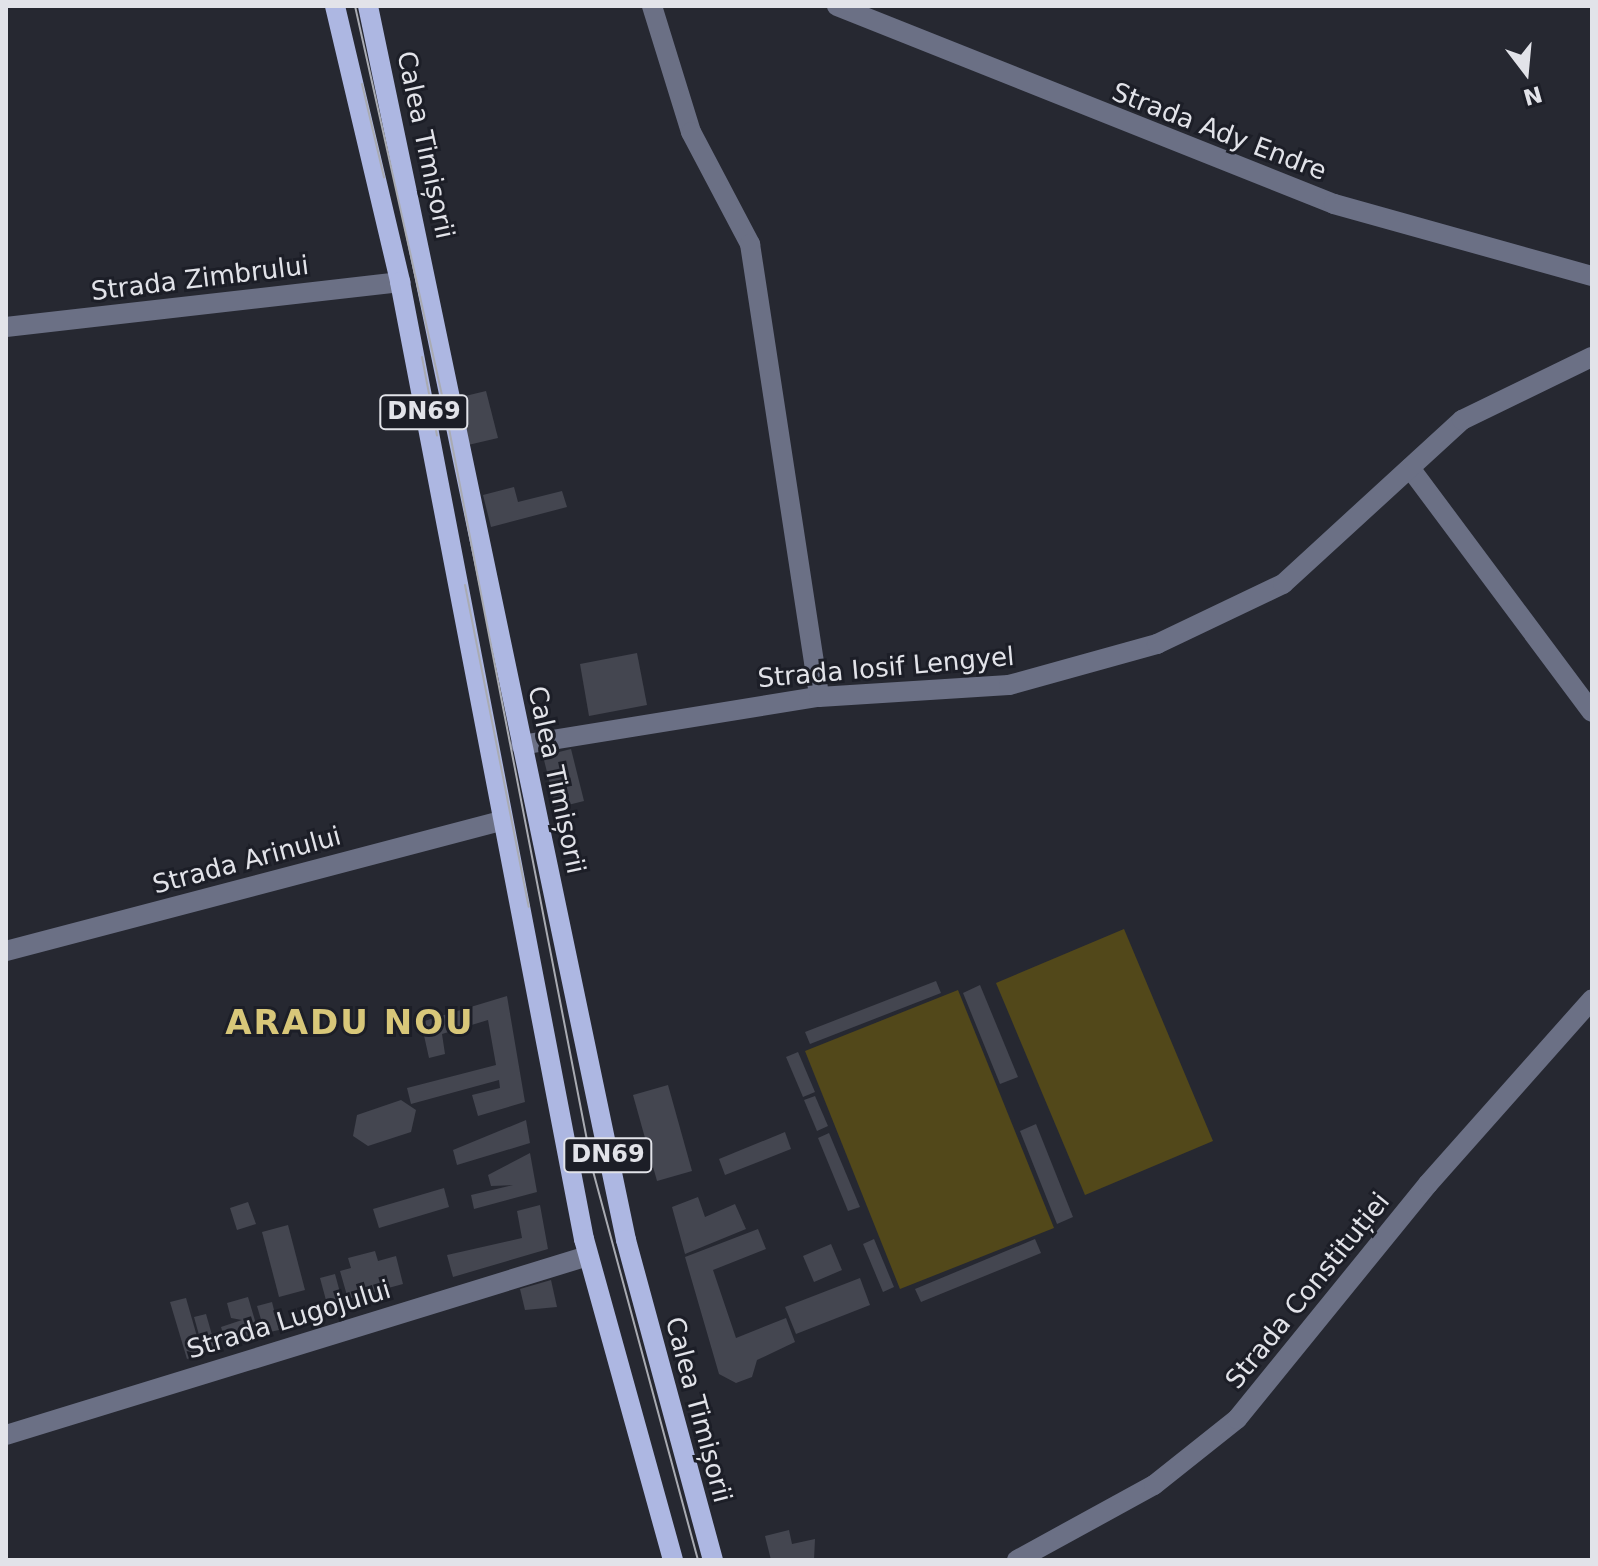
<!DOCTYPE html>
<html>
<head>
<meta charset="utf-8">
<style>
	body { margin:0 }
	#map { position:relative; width:1598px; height:1566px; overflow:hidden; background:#262831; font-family:"DejaVu Sans",sans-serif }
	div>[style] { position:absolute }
	.green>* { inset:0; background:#52481a }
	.building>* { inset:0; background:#444650 }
	.minor>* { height:20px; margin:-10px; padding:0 10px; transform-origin:10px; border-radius:10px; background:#6b7085 }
	.major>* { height:20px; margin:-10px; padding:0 10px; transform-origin:10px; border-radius:10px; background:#adb7e2 }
	.tram>* { height:2px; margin:-1px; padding:0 1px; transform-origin:1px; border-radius:1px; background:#a9abb2 }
	span { translate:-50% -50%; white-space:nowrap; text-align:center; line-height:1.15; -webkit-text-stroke:6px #1c1e27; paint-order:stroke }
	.shield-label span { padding:2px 6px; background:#1c1e27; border:2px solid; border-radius:6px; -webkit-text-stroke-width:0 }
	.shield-label { font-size:24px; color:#e2e3e9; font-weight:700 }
	.street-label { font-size:26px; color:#e2e3e9 }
	.district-label { font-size:34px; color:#d8c779; font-weight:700; letter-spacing:2px }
	.frame { position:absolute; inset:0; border:8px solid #e2e3e9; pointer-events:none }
	.north { position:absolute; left:1486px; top:32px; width:80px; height:80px; -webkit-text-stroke:6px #1c1e27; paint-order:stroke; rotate:164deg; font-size:22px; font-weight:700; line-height:32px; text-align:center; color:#e2e3e9 }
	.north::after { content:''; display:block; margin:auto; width:28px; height:36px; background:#e2e3e9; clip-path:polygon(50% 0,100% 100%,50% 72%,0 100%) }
</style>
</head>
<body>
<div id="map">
	<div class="green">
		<i style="clip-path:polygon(1124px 929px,1213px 1141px,1085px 1195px,996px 983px)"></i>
		<i style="clip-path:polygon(958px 990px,1054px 1228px,900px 1289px,805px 1051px)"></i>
	</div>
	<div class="building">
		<i style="clip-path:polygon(486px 391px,498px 438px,468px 445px,457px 398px)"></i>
		<i style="clip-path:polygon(514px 487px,518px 502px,562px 491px,567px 507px,491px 527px,483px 495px)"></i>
		<i style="clip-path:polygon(637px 653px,647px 705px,589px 716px,580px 664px)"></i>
		<i style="clip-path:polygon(571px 749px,584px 801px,556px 808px,543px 756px)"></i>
		<i style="clip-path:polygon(936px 981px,941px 993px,810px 1044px,805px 1032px)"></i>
		<i style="clip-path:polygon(980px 985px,1018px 1077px,1000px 1084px,963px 993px)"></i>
		<i style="clip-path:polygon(507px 996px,525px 1102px,478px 1116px,472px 1095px,500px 1088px,499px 1080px,411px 1104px,407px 1088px,496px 1065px,488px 1020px,442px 1034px,445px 1054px,429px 1058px,421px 1022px)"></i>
		<i style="clip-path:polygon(798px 1052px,815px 1092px,803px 1097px,786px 1057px)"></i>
		<i style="clip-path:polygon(668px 1085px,692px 1171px,657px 1181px,633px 1095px)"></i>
		<i style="clip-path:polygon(815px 1096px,828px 1126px,817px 1131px,804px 1100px)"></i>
		<i style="clip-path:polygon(401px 1100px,416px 1110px,411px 1132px,368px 1146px,353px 1136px,357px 1115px)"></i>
		<i style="clip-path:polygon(526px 1120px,530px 1143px,457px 1165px,453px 1150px)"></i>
		<i style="clip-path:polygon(1036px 1124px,1073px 1217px,1057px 1224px,1020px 1131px)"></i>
		<i style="clip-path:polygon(785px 1132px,791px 1149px,725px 1175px,719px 1159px)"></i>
		<i style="clip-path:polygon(829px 1133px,860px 1207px,848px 1211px,818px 1138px)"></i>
		<i style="clip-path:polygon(530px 1153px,537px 1192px,474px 1209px,471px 1195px,513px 1185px,491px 1186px,488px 1175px)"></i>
		<i style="clip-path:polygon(444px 1188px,449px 1207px,379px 1228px,373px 1209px)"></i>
		<i style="clip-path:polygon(698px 1197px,705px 1217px,735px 1204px,746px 1229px,685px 1254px,672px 1207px)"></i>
		<i style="clip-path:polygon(248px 1202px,256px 1224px,237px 1230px,230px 1208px)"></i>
		<i style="clip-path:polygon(540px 1205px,548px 1249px,453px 1277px,447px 1255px,522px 1238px,517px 1211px)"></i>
		<i style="clip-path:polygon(288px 1225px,305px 1290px,279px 1297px,262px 1232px)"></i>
		<i style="clip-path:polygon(758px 1229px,766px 1249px,713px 1270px,736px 1338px,786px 1318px,795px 1342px,757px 1360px,752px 1377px,736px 1383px,719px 1374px,685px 1257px)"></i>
		<i style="clip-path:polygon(874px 1239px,894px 1287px,883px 1292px,863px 1244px)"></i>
		<i style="clip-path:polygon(1035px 1239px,1041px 1253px,921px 1302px,915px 1289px)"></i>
		<i style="clip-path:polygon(831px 1244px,842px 1270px,814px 1282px,803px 1256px)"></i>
		<i style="clip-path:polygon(375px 1251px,378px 1261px,396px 1256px,403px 1284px,348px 1299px,340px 1271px,351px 1268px,348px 1258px)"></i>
		<i style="clip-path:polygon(335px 1274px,345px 1311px,330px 1315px,320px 1278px)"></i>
		<i style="clip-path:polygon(860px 1278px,870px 1305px,796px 1334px,785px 1307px)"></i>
		<i style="clip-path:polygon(551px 1280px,557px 1307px,525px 1310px,520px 1289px)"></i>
		<i style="clip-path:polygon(248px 1297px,259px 1334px,226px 1344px,221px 1327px,242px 1320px,231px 1318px,227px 1303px)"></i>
		<i style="clip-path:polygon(186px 1298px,202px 1354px,187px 1359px,170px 1302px)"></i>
		<i style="clip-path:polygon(272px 1302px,279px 1330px,265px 1333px,257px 1306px)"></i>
		<i style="clip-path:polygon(206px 1314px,216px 1349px,204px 1353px,194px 1317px)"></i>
		<i style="clip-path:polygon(789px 1530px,792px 1544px,815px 1539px,814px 1560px,771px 1560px,765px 1536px)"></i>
	</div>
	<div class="minor">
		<i style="left:652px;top:6px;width:132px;rotate:72.8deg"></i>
		<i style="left:691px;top:132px;width:127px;rotate:62.2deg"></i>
		<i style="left:750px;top:244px;width:458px;rotate:81.3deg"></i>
		<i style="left:837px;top:6px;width:535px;rotate:21.72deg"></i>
		<i style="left:1334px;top:204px;width:268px;rotate:15.6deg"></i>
		<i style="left:6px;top:327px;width:397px;rotate:-6.5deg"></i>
		<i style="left:1410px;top:468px;width:304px;rotate:53.3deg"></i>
		<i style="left:521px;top:745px;width:302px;rotate:-9.2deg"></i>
		<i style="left:819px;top:697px;width:190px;rotate:-3.6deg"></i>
		<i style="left:1009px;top:685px;width:154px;rotate:-15.5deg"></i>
		<i style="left:1157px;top:644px;width:140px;rotate:-25.5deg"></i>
		<i style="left:1283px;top:584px;width:243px;rotate:-42.5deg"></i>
		<i style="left:1462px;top:420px;width:144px;rotate:-25.9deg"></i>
		<i style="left:6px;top:951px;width:512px;rotate:-14.72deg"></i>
		<i style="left:6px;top:1435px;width:609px;rotate:-17.1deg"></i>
		<i style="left:1017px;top:1560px;width:156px;rotate:-28.7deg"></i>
		<i style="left:1154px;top:1485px;width:106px;rotate:-38.5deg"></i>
		<i style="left:1237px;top:1419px;width:303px;rotate:-50.9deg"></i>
		<i style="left:1428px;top:1184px;width:247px;rotate:-48.4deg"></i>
	</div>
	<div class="major">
		<i style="left:335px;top:6px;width:284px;rotate:76.7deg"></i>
		<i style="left:400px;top:282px;width:975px;rotate:79.12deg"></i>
		<i style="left:584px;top:1239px;width:333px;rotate:74.5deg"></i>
		<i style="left:368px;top:6px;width:1261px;rotate:78.19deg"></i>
		<i style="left:626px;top:1240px;width:332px;rotate:74.8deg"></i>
	</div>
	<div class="tram">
		<i style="left:355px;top:6px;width:407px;rotate:77.4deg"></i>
		<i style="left:444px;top:403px;width:782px;rotate:79.02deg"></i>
		<i style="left:593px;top:1171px;width:403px;rotate:74.9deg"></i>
		<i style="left:362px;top:84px;width:96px;rotate:76.7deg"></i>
		<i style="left:422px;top:357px;width:80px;rotate:79.2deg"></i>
		<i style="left:465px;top:585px;width:328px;rotate:78.8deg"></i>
	</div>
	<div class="shield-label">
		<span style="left:424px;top:412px">DN69</span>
		<span style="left:608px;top:1155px">DN69</span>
	</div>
	<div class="street-label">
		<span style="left:1219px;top:132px;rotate:21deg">Strada Ady Endre</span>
		<span style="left:425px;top:145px;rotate:78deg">Calea Timișorii</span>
		<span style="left:200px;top:279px;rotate:-7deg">Strada Zimbrului</span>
		<span style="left:886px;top:668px;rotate:-5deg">Strada Iosif Lengyel</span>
		<span style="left:556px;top:780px;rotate:78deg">Calea Timișorii</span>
		<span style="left:247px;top:861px;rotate:-15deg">Strada Arinului</span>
		<span style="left:1308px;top:1291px;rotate:-51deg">Strada Constituției</span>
		<span style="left:289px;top:1320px;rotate:-17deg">Strada Lugojului</span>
		<span style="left:698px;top:1410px;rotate:75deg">Calea Timișorii</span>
	</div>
	<div class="district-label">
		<span style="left:350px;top:1023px">ARADU NOU</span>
	</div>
	<div class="frame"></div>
	<div class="north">N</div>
</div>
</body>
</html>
